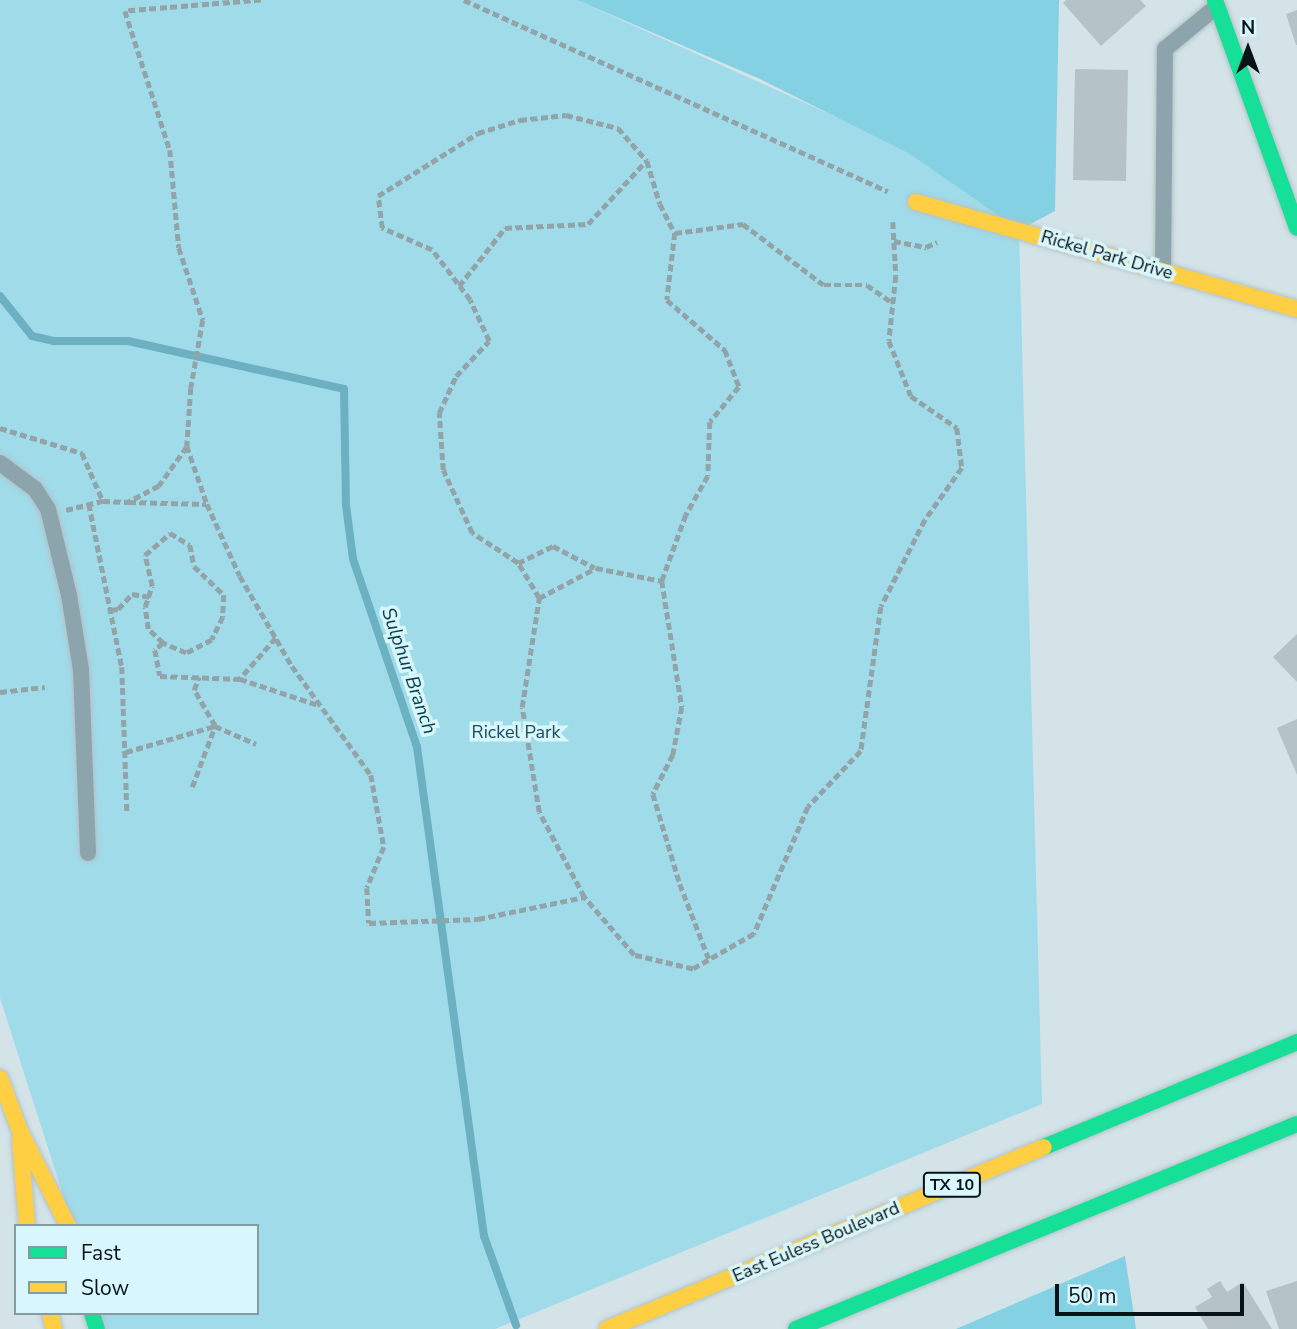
<!DOCTYPE html>
<html>
<head>
<meta charset="utf-8">
<style>
	body { margin:0 }
	#map { position:relative; width:1297px; height:1329px; overflow:hidden; background:#d3e3e8; font-family:"Nunito Sans",sans-serif }
	div>[style] { position:absolute }
	.green>* { inset:0; background:#a0dbea }
	.forest>* { inset:0; background:#84d1e3 }
	.stream>* { height:8px; margin:-4px; padding:0 4px; transform-origin:4px; border-radius:4px; background:#6bb1c2 }
	.building>* { inset:0; background:#b6c3c6 }
	.path>* { height:4.5px; margin-top:-2.25px; transform-origin:0; background:repeating-linear-gradient(90deg,#92a4a8 0 7px,transparent 0 10.5px) }
	.roads { filter:drop-shadow(0 0 2px #b4c1c5) drop-shadow(0 0 2px #b4c1c5) }
	.lane>* { height:16px; margin:-8px; padding:0 8px; transform-origin:8px; border-radius:8px; background:#8ca5ac }
	.fast>* { height:16px; margin:-8px; padding:0 8px; transform-origin:8px; border-radius:8px; background:#16e098 }
	.slow>* { height:16px; margin:-8px; padding:0 8px; transform-origin:8px; border-radius:8px; background:#ffcf43 }
	span { translate:-50% -50%; white-space:nowrap; text-align:center; line-height:1.15; -webkit-text-stroke:7px #d8f6fd; paint-order:stroke }
	.shield-label span { padding:2px 5px; background:#d8f6fd; border:2px solid; border-radius:5px; -webkit-text-stroke-width:0 }
	.shield-label { font-size:16px; color:#081315; font-weight:700 }
	.street-label { font-size:18px; color:#081315 }
	.park-label { font-size:18px; color:#184d59 }
	.water-label { font-size:19px; color:#023e49; font-style:italic }
	.legend { position:absolute; left:14px; top:1224px; width:245px; height:91px; box-sizing:border-box; background:#d8f6fd; border:2px solid #859ba0; margin:0; padding:9px 12px; list-style:none; font-size:21px; color:#081315 }
	.legend li { display:flex; align-items:center; gap:14px; height:35px }
	.legend b { width:35px; border:2px solid #859ba0 }
	.north { position:absolute; left:1213px; top:14px; width:70px; height:70px; -webkit-text-stroke:5px #d8f6fd; paint-order:stroke; rotate:0deg; font-size:19px; font-weight:700; line-height:28px; text-align:center; color:#081315 }
	.north::after { content:''; display:block; margin:auto; width:24px; height:32px; background:#081315; clip-path:polygon(50% 0,100% 100%,50% 72%,0 100%) }
	.scale { position:absolute; left:1055px; top:1284px; width:189px; height:32px; box-sizing:border-box; border:4px solid #081315; border-top:0; padding-left:9px; font-size:21px; line-height:24px; white-space:nowrap; color:#081315; -webkit-text-stroke:5px #d8f6fd; paint-order:stroke }
</style>
</head>
<body>
<div id="map">
	<div class="green">
		<i style="clip-path:polygon(0 0,577px 0,898px 145px,1019px 230px,1042px 1104px,495px 1329px,106px 1329px,101px 1313px,257px 1313px,257px 1226px,73px 1226px,0 998px)"></i>
	</div>
	<div class="forest">
		<i style="clip-path:polygon(577px 0,1059px 0,1055px 211px,1019px 230px,910px 154px,760px 79px)"></i>
		<i style="clip-path:polygon(1125px 1256px,1136px 1329px,956px 1329px)"></i>
	</div>
	<div class="stream">
		<i style="left:0;top:296px;width:51px;rotate:51.3deg"></i>
		<i style="left:32px;top:336px;width:23px;rotate:13deg"></i>
		<i style="left:54px;top:341px;width:74px"></i>
		<i style="left:128px;top:341px;width:221px;rotate:12.5deg"></i>
		<i style="left:344px;top:389px;width:116px;rotate:89deg"></i>
		<i style="left:346px;top:505px;width:54px;rotate:82.6deg"></i>
		<i style="left:353px;top:559px;width:199px;rotate:71.2deg"></i>
		<i style="left:417px;top:747px;width:494px;rotate:82.2deg"></i>
		<i style="left:484px;top:1236px;width:95px;rotate:70.2deg"></i>
	</div>
	<div class="building">
		<i style="clip-path:polygon(1066px 0,1140px 0,1146px 6px,1101px 46px,1063px 3px)"></i>
		<i style="clip-path:polygon(1297px 10px,1297px 45px,1296px 45px,1286px 14px)"></i>
		<i style="clip-path:polygon(1075px 69px,1128px 70px,1126px 181px,1073px 180px)"></i>
		<i style="clip-path:polygon(1297px 634px,1297px 682px,1273px 657px)"></i>
		<i style="clip-path:polygon(1297px 719px,1297px 775px,1277px 728px)"></i>
		<i style="clip-path:polygon(1220px 1281px,1227px 1292px,1243px 1282px,1272px 1329px,1208px 1329px,1195px 1307px,1212px 1297px,1207px 1289px)"></i>
		<i style="clip-path:polygon(1297px 1281px,1297px 1329px,1279px 1329px,1266px 1291px)"></i>
	</div>
	<div class="path">
		<i style="left:261px;top:0;width:136px;rotate:175.4deg"></i>
		<i style="left:125px;top:11px;width:146px;rotate:72.1deg"></i>
		<i style="left:170px;top:150px;width:98px;rotate:84.8deg"></i>
		<i style="left:179px;top:248px;width:76px;rotate:71.6deg"></i>
		<i style="left:203px;top:320px;width:69px;rotate:100deg"></i>
		<i style="left:191px;top:388px;width:58px;rotate:93.9deg"></i>
		<i style="left:187px;top:446px;width:61px;rotate:71deg"></i>
		<i style="left:207px;top:504px;width:79px;rotate:65.4deg"></i>
		<i style="left:240px;top:576px;width:104px;rotate:60deg"></i>
		<i style="left:292px;top:666px;width:135px;rotate:54.1deg"></i>
		<i style="left:371px;top:775px;width:73px;rotate:79.8deg"></i>
		<i style="left:384px;top:847px;width:44px;rotate:112.5deg"></i>
		<i style="left:367px;top:888px;width:35px;rotate:87deg"></i>
		<i style="left:369px;top:923px;width:109px;rotate:-2.1deg"></i>
		<i style="left:478px;top:919px;width:108px;rotate:-11.7deg"></i>
		<i style="left:464px;top:0;width:465px;rotate:24.3deg"></i>
		<i style="left:893px;top:222px;width:54px;rotate:86.8deg"></i>
		<i style="left:896px;top:276px;width:65px;rotate:96.1deg"></i>
		<i style="left:889px;top:341px;width:59px;rotate:68.2deg"></i>
		<i style="left:911px;top:396px;width:56px;rotate:34.8deg"></i>
		<i style="left:957px;top:428px;width:40px;rotate:82.9deg"></i>
		<i style="left:962px;top:468px;width:64px;rotate:125.4deg"></i>
		<i style="left:925px;top:520px;width:97px;rotate:116.8deg"></i>
		<i style="left:881px;top:607px;width:145px;rotate:97.9deg"></i>
		<i style="left:861px;top:751px;width:77px;rotate:133.4deg"></i>
		<i style="left:808px;top:807px;width:138px;rotate:113deg"></i>
		<i style="left:754px;top:934px;width:70px;rotate:150.2deg"></i>
		<i style="left:693px;top:969px;width:61px;rotate:-166.7deg"></i>
		<i style="left:634px;top:955px;width:77px;rotate:-130.8deg"></i>
		<i style="left:584px;top:897px;width:96px;rotate:-117.9deg"></i>
		<i style="left:539px;top:812px;width:106px;rotate:-99.2deg"></i>
		<i style="left:522px;top:707px;width:110px;rotate:-81.1deg"></i>
		<i style="left:539px;top:598px;width:41px;rotate:-121deg"></i>
		<i style="left:518px;top:563px;width:55px;rotate:-146.9deg"></i>
		<i style="left:472px;top:533px;width:69px;rotate:-114.7deg"></i>
		<i style="left:443px;top:470px;width:57px;rotate:-94deg"></i>
		<i style="left:439px;top:413px;width:41px;rotate:-65.3deg"></i>
		<i style="left:456px;top:376px;width:48px;rotate:-46.7deg"></i>
		<i style="left:489px;top:341px;width:45px;rotate:-114.9deg"></i>
		<i style="left:470px;top:300px;width:63px;rotate:-127.2deg"></i>
		<i style="left:432px;top:250px;width:55px;rotate:-156.3deg"></i>
		<i style="left:382px;top:228px;width:32px;rotate:-97deg"></i>
		<i style="left:378px;top:196px;width:118px;rotate:-32.2deg"></i>
		<i style="left:478px;top:133px;width:44px;rotate:-17.2deg"></i>
		<i style="left:520px;top:120px;width:46px;rotate:-6.2deg"></i>
		<i style="left:566px;top:115px;width:54px;rotate:14deg"></i>
		<i style="left:618px;top:128px;width:44px;rotate:48.7deg"></i>
		<i style="left:647px;top:161px;width:45px;rotate:73.2deg"></i>
		<i style="left:660px;top:204px;width:33px;rotate:63deg"></i>
		<i style="left:675px;top:233px;width:69px;rotate:-7.5deg"></i>
		<i style="left:743px;top:224px;width:101px;rotate:37deg"></i>
		<i style="left:824px;top:285px;width:43px"></i>
		<i style="left:867px;top:285px;width:32px;rotate:35deg"></i>
		<i style="left:675px;top:233px;width:67px;rotate:96.8deg"></i>
		<i style="left:667px;top:300px;width:77px;rotate:40.8deg"></i>
		<i style="left:725px;top:350px;width:40px;rotate:69deg"></i>
		<i style="left:739px;top:387px;width:45px;rotate:129.6deg"></i>
		<i style="left:710px;top:422px;width:54px;rotate:92.1deg"></i>
		<i style="left:708px;top:476px;width:45px;rotate:119.4deg"></i>
		<i style="left:686px;top:515px;width:70px;rotate:110deg"></i>
		<i style="left:662px;top:581px;width:128px;rotate:81deg"></i>
		<i style="left:682px;top:707px;width:49px;rotate:100.6deg"></i>
		<i style="left:673px;top:755px;width:44px;rotate:117.1deg"></i>
		<i style="left:653px;top:794px;width:94px;rotate:73.3deg"></i>
		<i style="left:680px;top:884px;width:80px;rotate:68.9deg"></i>
		<i style="left:894px;top:241px;width:33px;rotate:11deg"></i>
		<i style="left:926px;top:247px;width:12px;rotate:-24deg"></i>
		<i style="left:459px;top:286px;width:74px;rotate:-51.6deg"></i>
		<i style="left:505px;top:228px;width:83px;rotate:-2.8deg"></i>
		<i style="left:588px;top:224px;width:86px;rotate:-47.4deg"></i>
		<i style="left:0;top:428px;width:86px;rotate:17deg"></i>
		<i style="left:82px;top:453px;width:52px;rotate:66.4deg"></i>
		<i style="left:103px;top:501px;width:26px;rotate:2deg"></i>
		<i style="left:187px;top:447px;width:48px;rotate:125.7deg"></i>
		<i style="left:159px;top:486px;width:34px;rotate:152deg"></i>
		<i style="left:129px;top:502px;width:77px;rotate:1.5deg"></i>
		<i style="left:89px;top:504px;width:166px;rotate:78.6deg"></i>
		<i style="left:122px;top:667px;width:145px;rotate:88deg"></i>
		<i style="left:66px;top:510px;width:38px;rotate:-14deg"></i>
		<i style="left:518px;top:563px;width:39px;rotate:-26deg"></i>
		<i style="left:553px;top:546px;width:47px;rotate:27.6deg"></i>
		<i style="left:539px;top:598px;width:64px;rotate:-27.8deg"></i>
		<i style="left:596px;top:568px;width:67px;rotate:11.1deg"></i>
		<i style="left:111px;top:610px;width:7px;rotate:-8deg"></i>
		<i style="left:118px;top:609px;width:21px;rotate:-47deg"></i>
		<i style="left:132px;top:594px;width:18px;rotate:9deg"></i>
		<i style="left:276px;top:638px;width:55px;rotate:131.3deg"></i>
		<i style="left:240px;top:679px;width:82px;rotate:18.4deg"></i>
		<i style="left:163px;top:643px;width:21px;rotate:-137deg"></i>
		<i style="left:148px;top:629px;width:22px;rotate:-98deg"></i>
		<i style="left:145px;top:607px;width:22px;rotate:-72deg"></i>
		<i style="left:152px;top:586px;width:32px;rotate:-103deg"></i>
		<i style="left:145px;top:555px;width:33px;rotate:-41deg"></i>
		<i style="left:170px;top:533px;width:23px;rotate:31deg"></i>
		<i style="left:190px;top:545px;width:21px;rotate:79deg"></i>
		<i style="left:194px;top:566px;width:42px;rotate:44deg"></i>
		<i style="left:224px;top:595px;width:22px;rotate:93deg"></i>
		<i style="left:223px;top:617px;width:25px;rotate:116deg"></i>
		<i style="left:212px;top:640px;width:29px;rotate:153deg"></i>
		<i style="left:186px;top:653px;width:25px;rotate:-157deg"></i>
		<i style="left:163px;top:643px;width:11px;rotate:139deg"></i>
		<i style="left:155px;top:650px;width:26px;rotate:79deg"></i>
		<i style="left:160px;top:676px;width:80px;rotate:2.1deg"></i>
		<i style="left:0;top:692px;width:45px;rotate:-6.3deg"></i>
		<i style="left:126px;top:752px;width:93px;rotate:-16.3deg"></i>
		<i style="left:215px;top:726px;width:42px;rotate:-120.3deg"></i>
		<i style="left:194px;top:690px;width:14px;rotate:-69deg"></i>
		<i style="left:192px;top:787px;width:65px;rotate:-69.3deg"></i>
		<i style="left:215px;top:726px;width:45px;rotate:23.7deg"></i>
	</div>
	<div class="roads">
		<div class="lane">
			<i style="left:1163px;top:271px;width:222px;rotate:-89.5deg"></i>
			<i style="left:1165px;top:49px;width:66px;rotate:-39.5deg"></i>
			<i style="left:0;top:463px;width:44px;rotate:36.6deg"></i>
			<i style="left:35px;top:489px;width:24px;rotate:57deg"></i>
			<i style="left:48px;top:509px;width:89px;rotate:76.3deg"></i>
			<i style="left:69px;top:595px;width:76px;rotate:80.9deg"></i>
			<i style="left:81px;top:670px;width:183px;rotate:87.8deg"></i>
		</div>
		<div class="fast">
			<i style="left:1215px;top:0;width:242px;rotate:70.2deg"></i>
			<i style="left:1044px;top:1147px;width:274px;rotate:-22.5deg"></i>
			<i style="left:92px;top:1313px;width:17px;rotate:73deg"></i>
			<i style="left:796px;top:1329px;width:541px;rotate:-22.25deg"></i>
		</div>
		<div class="slow">
			<i style="left:916px;top:202px;width:396px;rotate:15.7deg"></i>
			<i style="left:0;top:1078px;width:57px;rotate:69.3deg"></i>
			<i style="left:20px;top:1131px;width:106px;rotate:63.2deg"></i>
			<i style="left:20px;top:1140px;width:86px;rotate:85.3deg"></i>
			<i style="left:50px;top:1313px;width:16px;rotate:76deg"></i>
			<i style="left:607px;top:1329px;width:473px;rotate:-22.6deg"></i>
		</div>
	</div>
	<div class="shield-label">
		<span style="left:952px;top:1185px">TX 10</span>
	</div>
	<div class="street-label">
		<span style="left:1107px;top:255px;rotate:16deg">Rickel Park Drive</span>
		<span style="left:816px;top:1242px;rotate:-23deg">East Euless Boulevard</span>
	</div>
	<div class="park-label">
		<span style="left:516px;top:732px">Rickel Park</span>
	</div>
	<div class="water-label">
		<span style="left:408px;top:671px;rotate:71deg">Sulphur Branch</span>
	</div>
	<ul class="legend">
	<li><b style="height:9px;background:#16e098"></b>Fast</li>
	<li><b style="height:9px;background:#ffcf43"></b>Slow</li>
	</ul>
	<div class="north">N</div>
	<div class="scale">50 m</div>
</div>
</body>
</html>
